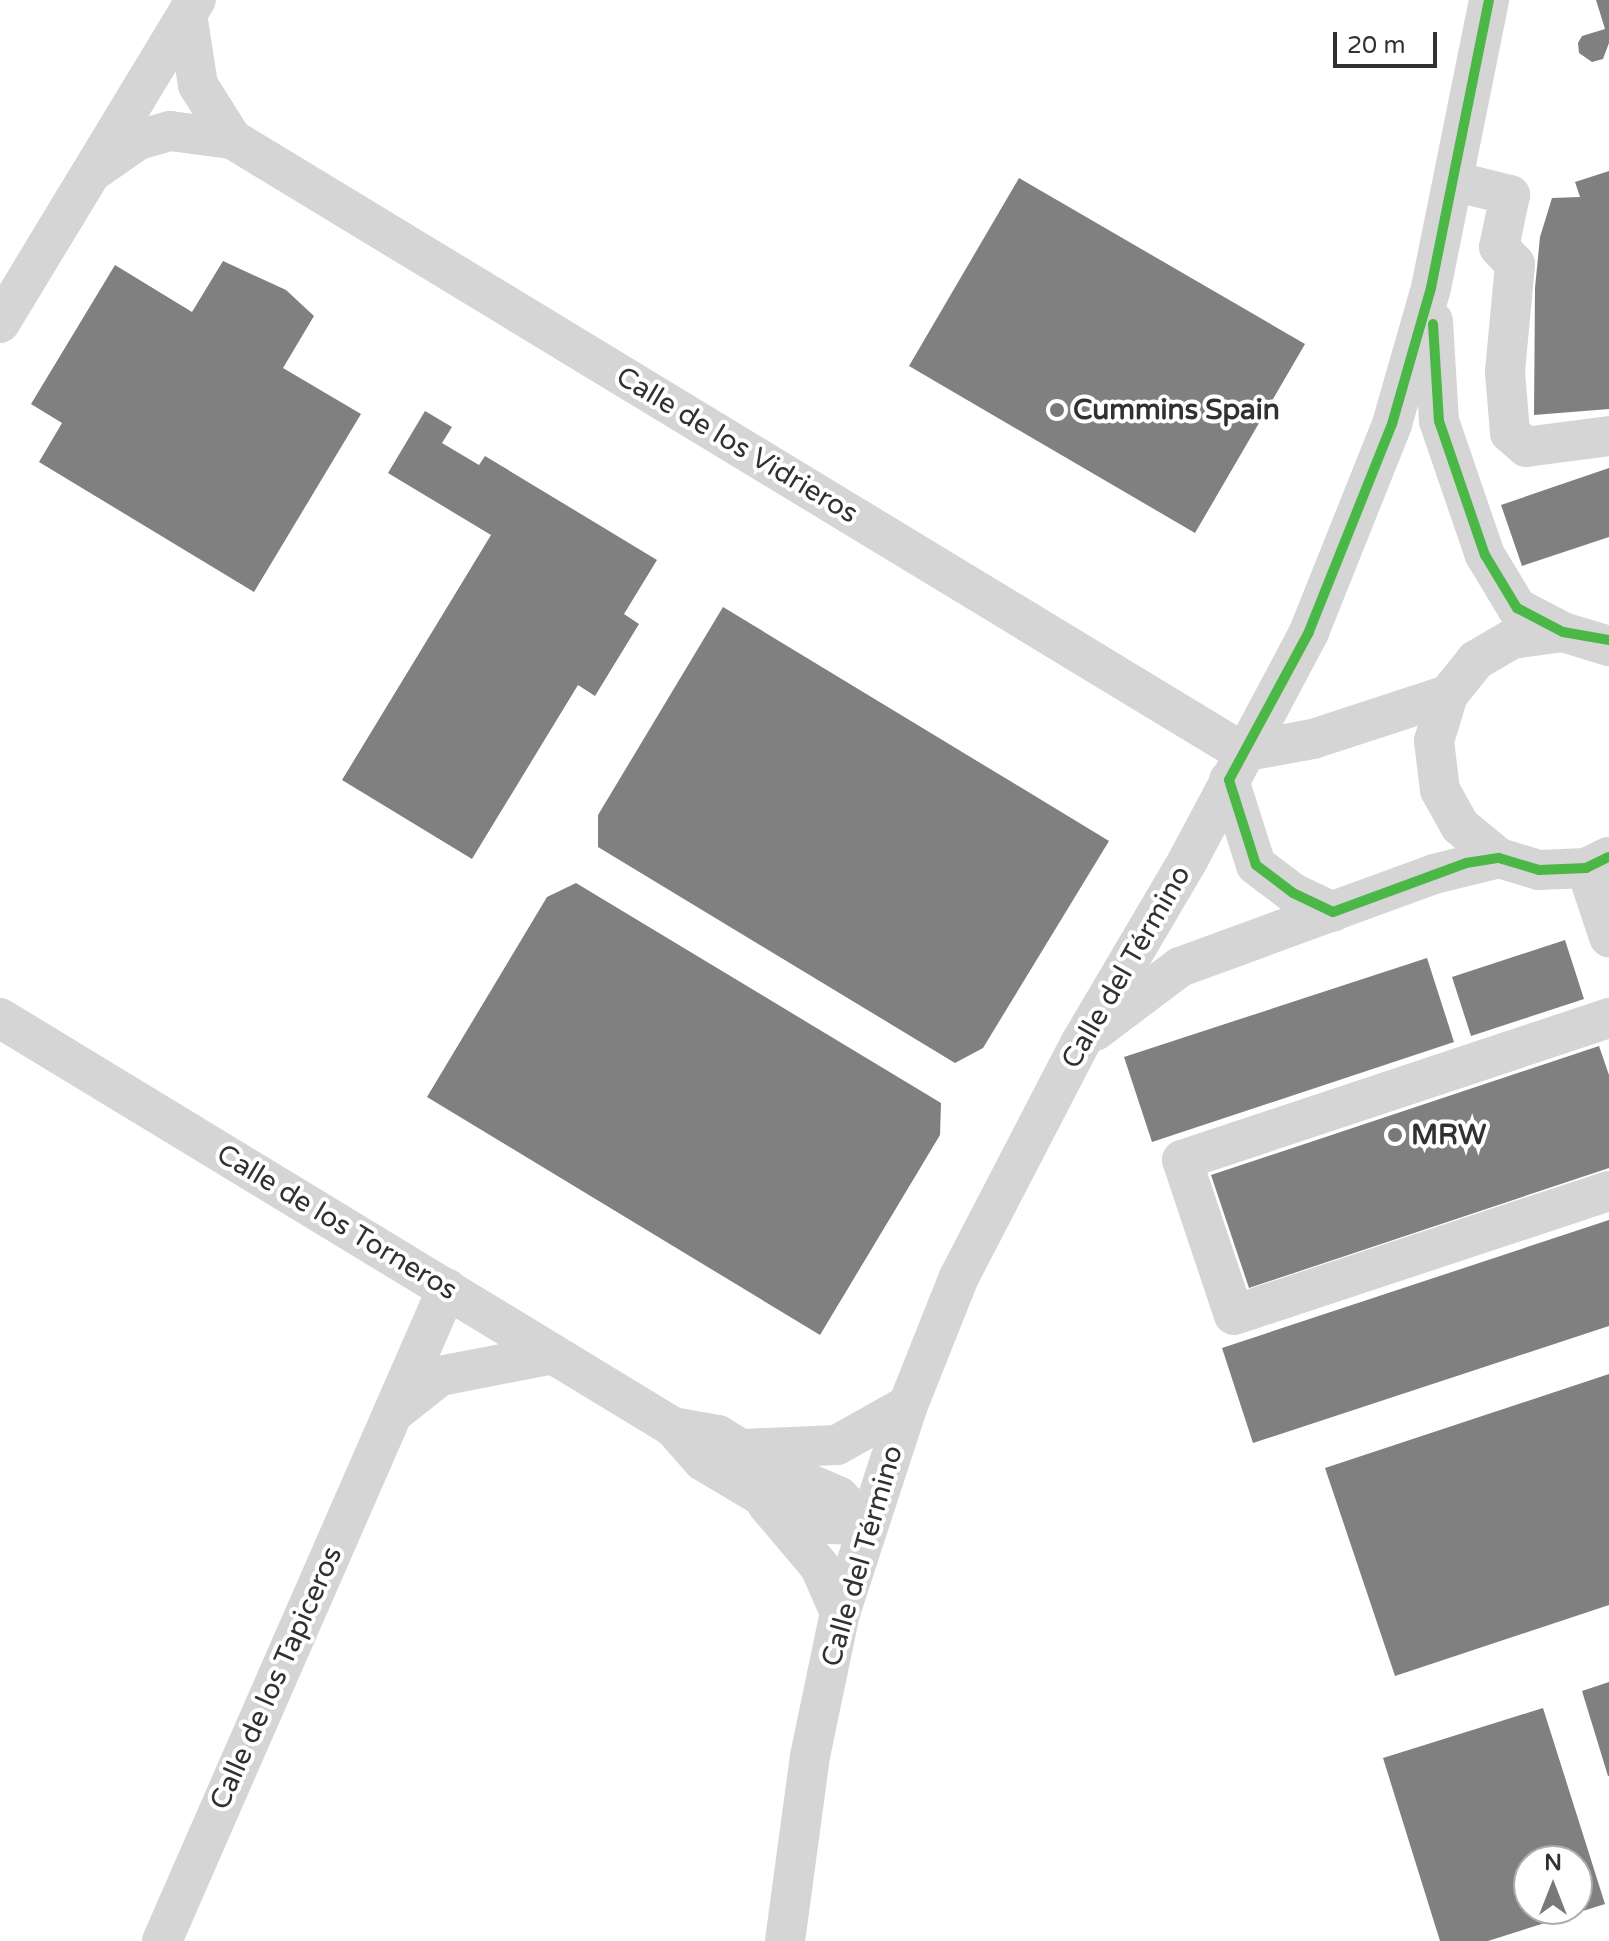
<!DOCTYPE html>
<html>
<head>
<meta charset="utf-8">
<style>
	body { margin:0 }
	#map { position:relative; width:1609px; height:1941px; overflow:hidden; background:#fff; font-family:"Varela Round",sans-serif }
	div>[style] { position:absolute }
	.building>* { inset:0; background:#808080 }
	.minor>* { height:40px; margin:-20px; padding:0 20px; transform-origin:20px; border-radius:20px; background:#d5d5d5 }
	.bus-1>* { height:10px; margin:-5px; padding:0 5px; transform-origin:5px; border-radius:5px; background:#4ab747 }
	.dots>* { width:22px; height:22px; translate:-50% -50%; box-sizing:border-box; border:4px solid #fff; border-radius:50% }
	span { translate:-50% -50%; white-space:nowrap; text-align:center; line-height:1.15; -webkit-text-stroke:8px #fff; paint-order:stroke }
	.poi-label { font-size:28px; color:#313131; font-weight:700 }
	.left { translate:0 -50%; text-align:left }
	.street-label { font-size:28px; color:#313131 }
	.north { position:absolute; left:1513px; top:1845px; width:80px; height:80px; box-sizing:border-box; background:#fff; border:2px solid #adadad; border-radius:50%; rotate:0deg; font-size:22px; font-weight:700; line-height:32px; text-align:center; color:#313131 }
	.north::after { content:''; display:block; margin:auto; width:28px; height:36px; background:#797979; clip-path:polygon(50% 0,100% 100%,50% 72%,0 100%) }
	.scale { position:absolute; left:1333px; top:32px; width:104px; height:36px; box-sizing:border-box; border:4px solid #313131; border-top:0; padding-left:10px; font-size:24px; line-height:28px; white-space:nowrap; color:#313131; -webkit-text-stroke:6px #fff; paint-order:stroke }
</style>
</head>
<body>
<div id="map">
	<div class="building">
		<i style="clip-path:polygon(1596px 0,1609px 0,1609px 43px,1603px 59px,1592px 62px,1579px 53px,1578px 43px,1582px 36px,1605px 29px)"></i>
		<i style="clip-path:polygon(1609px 171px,1609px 409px,1534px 415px,1535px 288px,1540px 237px,1552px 198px,1580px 197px,1575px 182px)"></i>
		<i style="clip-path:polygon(1019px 178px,1305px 344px,1195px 533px,909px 366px)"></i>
		<i style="clip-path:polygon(223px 261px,286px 290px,314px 316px,283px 368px,361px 414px,254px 592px,39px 462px,62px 423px,31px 404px,115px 265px,192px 312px)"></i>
		<i style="clip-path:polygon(425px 411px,452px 427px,442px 443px,479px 465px,485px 456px,657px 560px,624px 614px,639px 624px,595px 696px,578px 685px,472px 859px,342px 780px,491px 535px,388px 473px)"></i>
		<i style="clip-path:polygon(1609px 468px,1609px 537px,1522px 566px,1501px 505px)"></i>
		<i style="clip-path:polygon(723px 607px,1109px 841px,983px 1048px,955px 1063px,598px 847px,598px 815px)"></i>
		<i style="clip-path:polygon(576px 883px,941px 1103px,940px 1135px,820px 1335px,427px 1097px,547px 897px)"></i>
		<i style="clip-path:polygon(1565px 940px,1584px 999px,1471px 1036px,1452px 977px)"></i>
		<i style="clip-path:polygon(1427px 958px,1454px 1042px,1152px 1142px,1124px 1057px)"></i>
		<i style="clip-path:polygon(1599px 1046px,1609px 1075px,1609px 1168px,1249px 1288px,1211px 1175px)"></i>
		<i style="clip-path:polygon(1609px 1220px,1609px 1326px,1253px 1443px,1222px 1348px)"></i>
		<i style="clip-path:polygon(1609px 1374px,1609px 1605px,1395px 1676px,1325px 1468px)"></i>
		<i style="clip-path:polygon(1609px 1682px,1609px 1776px,1608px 1776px,1582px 1691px)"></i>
		<i style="clip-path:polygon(evenodd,1543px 1708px,1605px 1904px,1488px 1941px,1440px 1941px,1383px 1758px,1543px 1708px,1529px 1861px,1577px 1861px,1577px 1909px,1529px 1909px,1529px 1861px)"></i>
	</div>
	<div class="minor">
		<i style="left:187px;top:14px;width:72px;rotate:81.2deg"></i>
		<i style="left:198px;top:85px;width:64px;rotate:57.8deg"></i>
		<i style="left:92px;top:172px;width:56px;rotate:-34.8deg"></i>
		<i style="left:138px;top:140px;width:33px;rotate:-16deg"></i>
		<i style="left:170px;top:131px;width:63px;rotate:7.4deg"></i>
		<i style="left:232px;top:139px;width:1181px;rotate:31.25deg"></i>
		<i style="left:1453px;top:181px;width:59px;rotate:13.8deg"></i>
		<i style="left:1510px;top:195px;width:53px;rotate:101.9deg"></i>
		<i style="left:1499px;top:247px;width:23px;rotate:47deg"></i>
		<i style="left:1515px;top:264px;width:108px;rotate:95.3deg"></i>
		<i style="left:1505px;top:372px;width:61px;rotate:85.3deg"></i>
		<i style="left:1510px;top:433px;width:21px;rotate:41deg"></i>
		<i style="left:1526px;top:447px;width:84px;rotate:-7.5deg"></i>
		<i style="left:1433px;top:321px;width:100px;rotate:86.6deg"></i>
		<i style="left:1439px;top:421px;width:142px;rotate:71.1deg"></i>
		<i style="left:1485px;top:555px;width:62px;rotate:58.9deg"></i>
		<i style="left:1517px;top:608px;width:52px;rotate:27.6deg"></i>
		<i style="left:0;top:323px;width:378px;rotate:-58.8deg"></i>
		<i style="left:1609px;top:646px;width:48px;rotate:-163.1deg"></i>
		<i style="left:1563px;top:632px;width:51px;rotate:172.2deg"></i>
		<i style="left:1512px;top:639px;width:42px;rotate:149.7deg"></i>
		<i style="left:1476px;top:660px;width:45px;rotate:128.7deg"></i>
		<i style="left:1448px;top:695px;width:48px;rotate:106.9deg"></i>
		<i style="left:1434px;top:741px;width:49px;rotate:83deg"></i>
		<i style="left:1440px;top:790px;width:41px;rotate:60.9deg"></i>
		<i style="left:1460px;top:826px;width:50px;rotate:39.4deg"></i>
		<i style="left:1499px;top:858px;width:42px;rotate:16.7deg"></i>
		<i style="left:1539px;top:870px;width:47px;rotate:-2.4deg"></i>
		<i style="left:1586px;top:868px;width:25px;rotate:-26deg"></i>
		<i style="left:1242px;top:752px;width:72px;rotate:-10.4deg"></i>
		<i style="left:1313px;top:739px;width:142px;rotate:-18.1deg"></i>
		<i style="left:1229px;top:780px;width:89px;rotate:72.4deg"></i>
		<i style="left:1256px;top:865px;width:46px;rotate:37.1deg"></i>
		<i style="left:1293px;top:893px;width:44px;rotate:25.4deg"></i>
		<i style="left:1586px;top:868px;width:73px;rotate:71.6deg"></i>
		<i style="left:0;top:1018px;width:788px;rotate:31.29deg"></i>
		<i style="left:673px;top:1427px;width:45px;rotate:48.6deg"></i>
		<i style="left:703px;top:1461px;width:66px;rotate:30.8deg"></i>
		<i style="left:760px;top:1495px;width:75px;rotate:22.8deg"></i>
		<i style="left:829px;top:1524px;width:38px;rotate:2deg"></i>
		<i style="left:1609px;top:1018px;width:450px;rotate:161.6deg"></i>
		<i style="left:1182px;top:1160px;width:163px;rotate:71.5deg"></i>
		<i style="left:1234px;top:1315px;width:395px;rotate:-18.3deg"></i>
		<i style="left:1095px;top:1031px;width:106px;rotate:-37deg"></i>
		<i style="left:1180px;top:967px;width:270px;rotate:-20.1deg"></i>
		<i style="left:1434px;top:874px;width:67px;rotate:-13.8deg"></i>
		<i style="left:397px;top:1410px;width:55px;rotate:-38.3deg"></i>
		<i style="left:440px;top:1376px;width:115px;rotate:-11deg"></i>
		<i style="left:673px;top:1427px;width:46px;rotate:10.1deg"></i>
		<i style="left:718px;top:1435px;width:63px;rotate:31.4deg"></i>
		<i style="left:772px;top:1468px;width:72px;rotate:23deg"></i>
		<i style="left:838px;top:1496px;width:41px;rotate:45deg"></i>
		<i style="left:743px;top:1449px;width:94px;rotate:-2.4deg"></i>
		<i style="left:837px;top:1445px;width:81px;rotate:-29.4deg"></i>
		<i style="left:767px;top:1504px;width:82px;rotate:49.9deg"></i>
		<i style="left:820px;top:1567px;width:50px;rotate:66.5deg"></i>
		<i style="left:162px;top:1941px;width:712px;rotate:-66.39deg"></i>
		<i style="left:785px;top:1941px;width:187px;rotate:-82.3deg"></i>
		<i style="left:810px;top:1756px;width:146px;rotate:-78.2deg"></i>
		<i style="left:840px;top:1613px;width:219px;rotate:-71.9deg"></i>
		<i style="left:908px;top:1405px;width:138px;rotate:-68.3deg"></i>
		<i style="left:959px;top:1277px;width:265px;rotate:-62.6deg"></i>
		<i style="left:1081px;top:1042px;width:211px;rotate:-59.5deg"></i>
		<i style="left:1188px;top:860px;width:258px;rotate:-62deg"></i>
		<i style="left:1309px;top:632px;width:224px;rotate:-68.2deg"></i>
		<i style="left:1392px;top:424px;width:141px;rotate:-74deg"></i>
		<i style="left:1431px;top:288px;width:294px;rotate:-78.6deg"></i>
	</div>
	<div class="bus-1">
		<i style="left:1489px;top:0;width:294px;rotate:101.4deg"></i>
		<i style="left:1431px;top:288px;width:141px;rotate:106deg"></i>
		<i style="left:1392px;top:424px;width:224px;rotate:111.8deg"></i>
		<i style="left:1309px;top:632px;width:168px;rotate:118.4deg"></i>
		<i style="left:1229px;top:780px;width:89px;rotate:72.4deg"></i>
		<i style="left:1256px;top:865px;width:46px;rotate:37.1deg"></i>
		<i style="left:1293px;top:893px;width:44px;rotate:25.4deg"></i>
		<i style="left:1333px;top:912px;width:142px;rotate:-20.2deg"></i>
		<i style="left:1466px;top:863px;width:33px;rotate:-9deg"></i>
		<i style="left:1499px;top:858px;width:42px;rotate:16.7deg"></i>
		<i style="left:1539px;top:870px;width:47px;rotate:-2.4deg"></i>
		<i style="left:1586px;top:868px;width:25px;rotate:-26deg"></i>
		<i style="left:1433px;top:324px;width:97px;rotate:86.5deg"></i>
		<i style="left:1439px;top:421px;width:142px;rotate:71.1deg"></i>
		<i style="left:1485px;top:555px;width:62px;rotate:58.9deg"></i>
		<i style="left:1517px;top:608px;width:52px;rotate:27.6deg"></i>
		<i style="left:1563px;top:632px;width:47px;rotate:9.9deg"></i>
	</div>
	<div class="dots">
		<i style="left:1057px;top:410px;background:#797979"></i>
		<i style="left:1395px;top:1135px;background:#797979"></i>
	</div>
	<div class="poi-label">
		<span class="left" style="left:1073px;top:410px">Cummins Spain</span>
		<span class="left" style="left:1411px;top:1135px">MRW</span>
	</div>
	<div class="street-label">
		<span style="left:737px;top:445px;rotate:31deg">Calle de los Vidrieros</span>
		<span style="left:1126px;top:967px;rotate:-60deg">Calle del Término</span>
		<span style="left:337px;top:1222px;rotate:31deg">Calle de los Torneros</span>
		<span style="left:862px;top:1556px;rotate:-74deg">Calle del Término</span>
		<span style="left:276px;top:1678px;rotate:-66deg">Calle de los Tapiceros</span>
	</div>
	<div class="north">N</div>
	<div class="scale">20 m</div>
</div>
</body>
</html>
